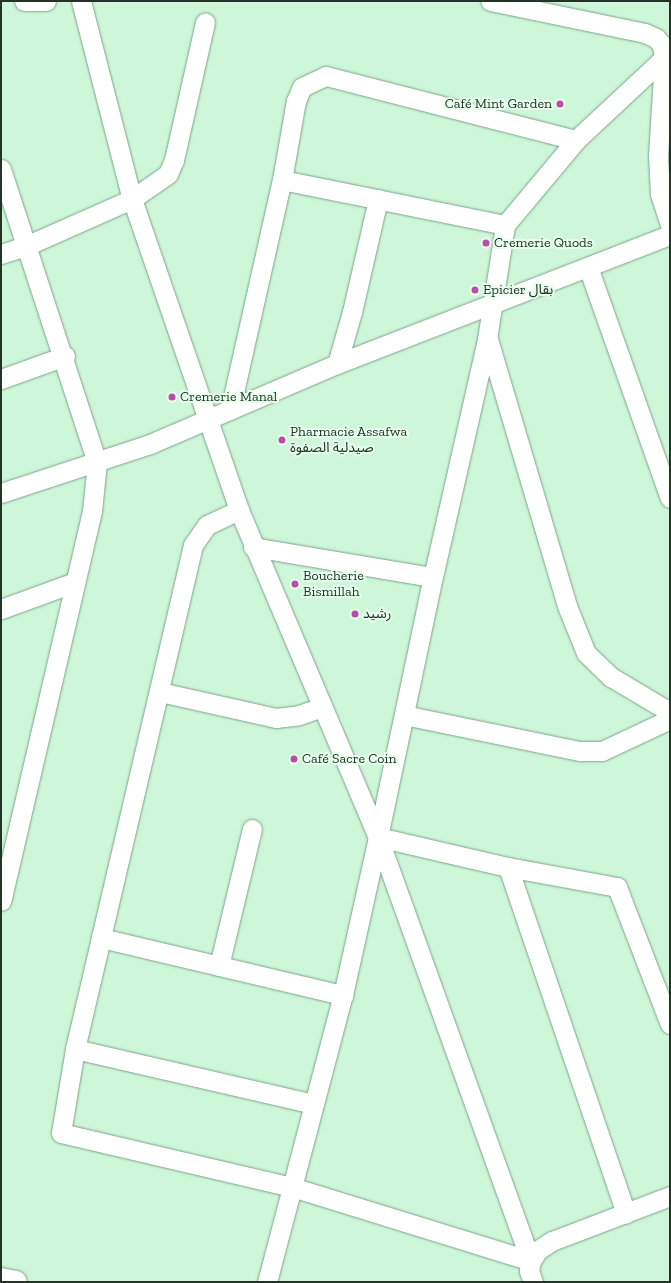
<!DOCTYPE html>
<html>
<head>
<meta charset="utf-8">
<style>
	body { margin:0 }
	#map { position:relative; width:671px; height:1283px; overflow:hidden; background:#cef6d9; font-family:"Zilla Slab","Noto Sans Arabic",serif }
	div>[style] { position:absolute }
	.roads { filter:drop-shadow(0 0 1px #7da388) drop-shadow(0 0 1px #7da388) }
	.minor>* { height:19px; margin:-9.5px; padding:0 9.5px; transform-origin:9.5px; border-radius:9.5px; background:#fff }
	.secondary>* { height:22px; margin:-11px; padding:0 11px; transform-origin:11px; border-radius:11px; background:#fff }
	.dots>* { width:11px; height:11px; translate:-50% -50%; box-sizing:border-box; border:2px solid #e7ffed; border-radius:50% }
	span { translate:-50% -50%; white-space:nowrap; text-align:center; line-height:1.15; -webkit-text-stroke:4px #e7ffed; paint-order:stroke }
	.poi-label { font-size:14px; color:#233328 }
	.right { translate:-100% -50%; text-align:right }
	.left { translate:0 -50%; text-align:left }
	.frame { position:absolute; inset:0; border:2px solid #233328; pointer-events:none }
</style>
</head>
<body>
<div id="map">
	<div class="roads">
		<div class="minor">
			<i style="left:24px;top:1px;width:22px"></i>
			<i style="left:81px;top:1px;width:204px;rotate:75.6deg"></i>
			<i style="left:132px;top:199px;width:329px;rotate:71deg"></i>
			<i style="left:239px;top:510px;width:355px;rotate:67deg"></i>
			<i style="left:378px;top:837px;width:451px;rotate:70.2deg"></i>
			<i style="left:664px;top:58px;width:98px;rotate:93.5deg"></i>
			<i style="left:658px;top:156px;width:38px;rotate:87deg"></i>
			<i style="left:660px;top:194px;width:33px;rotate:72deg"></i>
			<i style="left:1px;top:169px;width:308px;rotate:71.9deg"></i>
			<i style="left:97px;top:462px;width:49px;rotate:95.8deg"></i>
			<i style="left:92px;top:511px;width:400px;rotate:103.1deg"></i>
			<i style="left:282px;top:180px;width:227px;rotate:11.4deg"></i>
			<i style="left:1px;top:254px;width:28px;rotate:-18deg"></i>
			<i style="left:28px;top:245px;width:114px;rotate:-23.9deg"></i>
			<i style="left:132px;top:199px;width:44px;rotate:-34.8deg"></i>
			<i style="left:168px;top:174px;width:15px;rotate:-67deg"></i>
			<i style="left:174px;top:160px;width:141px;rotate:-77.3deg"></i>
			<i style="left:588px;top:267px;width:245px;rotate:70.5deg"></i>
			<i style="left:488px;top:339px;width:278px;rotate:73.5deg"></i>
			<i style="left:567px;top:606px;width:51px;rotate:68deg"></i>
			<i style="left:586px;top:653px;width:35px;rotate:44deg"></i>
			<i style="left:611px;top:677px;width:69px;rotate:30.7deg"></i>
			<i style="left:337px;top:364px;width:54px;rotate:-73.9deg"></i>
			<i style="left:352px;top:312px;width:116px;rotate:-77deg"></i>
			<i style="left:1px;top:379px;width:68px;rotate:-19.8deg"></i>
			<i style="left:230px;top:410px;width:236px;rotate:-77.3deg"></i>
			<i style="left:282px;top:180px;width:80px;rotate:-80deg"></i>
			<i style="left:296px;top:101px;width:15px;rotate:-67deg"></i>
			<i style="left:302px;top:87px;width:26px;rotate:-25deg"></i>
			<i style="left:326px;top:76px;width:258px;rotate:14.4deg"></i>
			<i style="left:1px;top:493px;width:157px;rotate:-18.2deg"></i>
			<i style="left:150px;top:444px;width:203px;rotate:-23.2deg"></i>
			<i style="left:337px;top:364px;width:357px;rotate:-21.2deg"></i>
			<i style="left:239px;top:510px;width:35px;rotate:155deg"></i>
			<i style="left:207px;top:525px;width:24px;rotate:125deg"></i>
			<i style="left:193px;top:545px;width:404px;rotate:103.2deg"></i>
			<i style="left:101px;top:938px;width:249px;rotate:13.3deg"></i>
			<i style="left:253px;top:547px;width:182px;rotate:9.5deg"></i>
			<i style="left:1px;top:609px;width:79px;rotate:-20deg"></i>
			<i style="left:160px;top:692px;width:119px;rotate:12.6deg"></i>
			<i style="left:276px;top:718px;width:23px;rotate:-7deg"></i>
			<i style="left:299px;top:715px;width:24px;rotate:-19deg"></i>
			<i style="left:404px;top:715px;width:180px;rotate:11.6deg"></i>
			<i style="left:580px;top:751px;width:22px"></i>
			<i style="left:602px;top:751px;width:75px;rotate:-25.2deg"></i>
			<i style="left:378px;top:837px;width:133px;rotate:13deg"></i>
			<i style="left:508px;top:867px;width:111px;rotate:10.4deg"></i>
			<i style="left:617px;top:887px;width:147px;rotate:68.9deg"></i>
			<i style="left:508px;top:867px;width:366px;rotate:71.2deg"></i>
			<i style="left:101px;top:938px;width:114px;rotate:103.2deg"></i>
			<i style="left:75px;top:1049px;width:85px;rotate:99.5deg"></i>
			<i style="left:61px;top:1133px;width:237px;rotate:13.2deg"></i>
			<i style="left:292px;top:1187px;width:250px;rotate:17.2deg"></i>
			<i style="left:219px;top:966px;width:141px;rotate:-76.5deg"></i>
			<i style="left:75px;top:1049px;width:245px;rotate:13deg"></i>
			<i style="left:267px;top:1282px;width:297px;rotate:-75.2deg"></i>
			<i style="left:343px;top:995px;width:162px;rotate:-77.5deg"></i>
			<i style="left:378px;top:837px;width:266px;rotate:-78.1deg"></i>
			<i style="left:433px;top:577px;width:244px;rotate:-77.2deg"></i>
			<i style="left:487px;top:339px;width:115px;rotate:-81deg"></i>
			<i style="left:505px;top:225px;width:111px;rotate:-50.1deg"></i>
			<i style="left:576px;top:140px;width:120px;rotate:-43deg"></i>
			<i style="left:664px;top:58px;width:13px;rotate:-99deg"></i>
			<i style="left:662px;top:45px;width:9px;rotate:-131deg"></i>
			<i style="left:656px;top:38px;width:12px;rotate:-156deg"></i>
			<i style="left:645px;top:33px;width:158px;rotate:-168.3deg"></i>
			<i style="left:533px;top:1282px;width:12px;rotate:-110deg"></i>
			<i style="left:529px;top:1271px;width:10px;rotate:-79deg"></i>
			<i style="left:531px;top:1261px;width:13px;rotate:-58deg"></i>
			<i style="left:538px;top:1250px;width:17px;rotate:-33deg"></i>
			<i style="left:552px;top:1241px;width:126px;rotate:-20.9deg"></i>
		</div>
		<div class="secondary">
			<i style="left:1px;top:1279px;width:15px;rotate:11deg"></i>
		</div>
	</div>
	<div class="dots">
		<i style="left:560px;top:104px;background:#ba4cab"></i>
		<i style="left:486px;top:243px;background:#ba4cab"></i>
		<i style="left:475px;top:290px;background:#ba4cab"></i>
		<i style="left:172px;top:397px;background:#ba4cab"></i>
		<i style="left:282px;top:440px;background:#ba4cab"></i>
		<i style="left:295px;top:584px;background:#ba4cab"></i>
		<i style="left:355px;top:614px;background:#ba4cab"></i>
		<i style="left:294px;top:759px;background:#ba4cab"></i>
	</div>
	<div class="poi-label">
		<span class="right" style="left:552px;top:104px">Café Mint Garden</span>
		<span class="left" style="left:494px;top:243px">Cremerie Quods</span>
		<span class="left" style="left:483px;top:290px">Epicier بقال</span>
		<span class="left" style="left:180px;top:397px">Cremerie Manal</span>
		<span class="left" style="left:290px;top:440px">Pharmacie Assafwa<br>صيدلية الصفوة</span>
		<span class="left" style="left:303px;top:584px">Boucherie<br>Bismillah</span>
		<span class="left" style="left:363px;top:614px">رشيد</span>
		<span class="left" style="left:302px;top:759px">Café Sacre Coin</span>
	</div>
	<div class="frame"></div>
</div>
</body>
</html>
